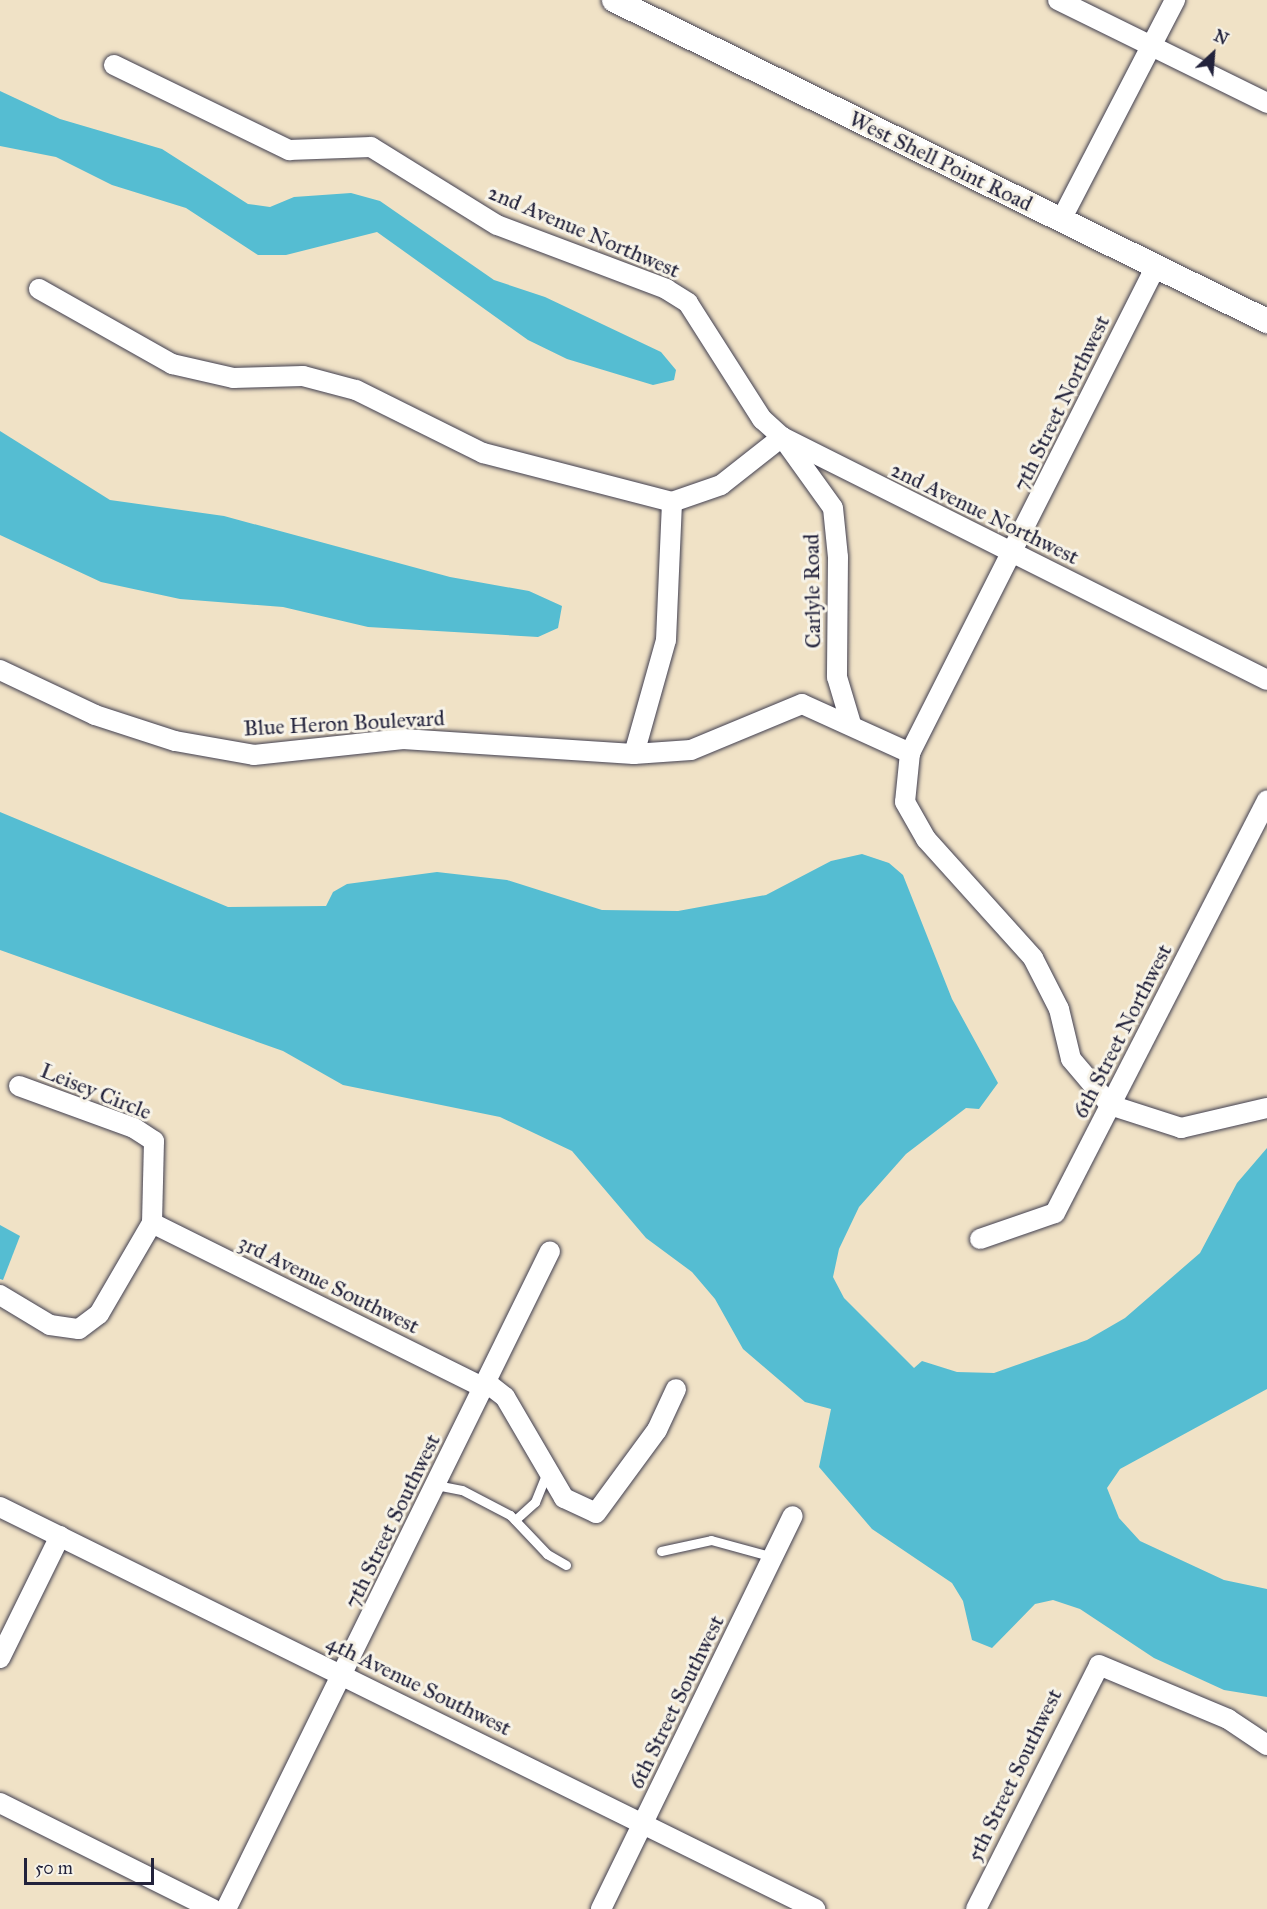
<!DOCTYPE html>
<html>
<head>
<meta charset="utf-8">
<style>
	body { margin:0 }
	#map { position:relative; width:1267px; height:1909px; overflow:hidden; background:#f0e2c6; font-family:"IM FELL Great Primer",serif }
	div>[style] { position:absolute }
	.water>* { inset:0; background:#55bdd2 }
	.roads { filter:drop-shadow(0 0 2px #413f50) drop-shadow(0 0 2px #413f50) }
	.service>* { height:9px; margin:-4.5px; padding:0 4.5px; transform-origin:4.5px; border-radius:4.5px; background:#fff }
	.minor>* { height:20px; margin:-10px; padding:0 10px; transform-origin:10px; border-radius:10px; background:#fff }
	.tertiary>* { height:24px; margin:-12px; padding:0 12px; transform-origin:12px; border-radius:12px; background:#fff }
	span { translate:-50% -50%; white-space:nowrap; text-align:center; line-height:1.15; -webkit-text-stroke:6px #f7f3e8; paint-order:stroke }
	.street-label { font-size:22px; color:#22223b }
	.north { position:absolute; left:1183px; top:24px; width:60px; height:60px; -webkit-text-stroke:4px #f7f3e8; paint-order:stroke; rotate:26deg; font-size:16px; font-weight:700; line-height:24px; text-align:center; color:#22223b }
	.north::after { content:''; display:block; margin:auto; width:21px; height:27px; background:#22223b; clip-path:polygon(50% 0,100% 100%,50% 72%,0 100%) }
	.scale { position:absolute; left:24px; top:1858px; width:130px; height:27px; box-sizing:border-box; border:3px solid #22223b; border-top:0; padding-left:8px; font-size:18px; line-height:21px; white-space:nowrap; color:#22223b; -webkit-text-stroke:4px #f7f3e8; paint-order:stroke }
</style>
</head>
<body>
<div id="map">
	<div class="water">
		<i style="clip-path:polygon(0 91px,60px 119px,162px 149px,248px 204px,270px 207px,294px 197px,351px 193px,380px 201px,494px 280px,545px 297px,661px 352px,676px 370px,674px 380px,653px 385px,567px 359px,528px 340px,377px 232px,286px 255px,258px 255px,186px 208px,112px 185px,56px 157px,0 146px)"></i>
		<i style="clip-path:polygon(0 431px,110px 500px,224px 516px,450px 577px,529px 591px,562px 606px,558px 628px,538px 637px,368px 627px,283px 607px,180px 599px,101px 582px,0 535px)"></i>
		<i style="clip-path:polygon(0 812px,228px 907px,326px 906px,333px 892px,347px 884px,437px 872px,507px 880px,602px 910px,678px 911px,766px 895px,831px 861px,862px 854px,889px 863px,903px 875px,952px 999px,998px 1083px,979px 1109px,966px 1108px,906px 1154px,859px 1207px,839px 1249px,833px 1277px,844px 1298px,914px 1368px,922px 1361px,957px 1372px,994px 1373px,1087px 1340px,1125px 1318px,1200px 1253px,1237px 1183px,1267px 1148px,1267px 1389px,1120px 1469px,1107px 1488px,1119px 1518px,1140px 1541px,1224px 1580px,1267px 1589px,1267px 1697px,1224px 1690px,1154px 1658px,1080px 1609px,1053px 1600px,1035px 1604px,992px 1648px,972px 1640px,963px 1601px,952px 1583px,872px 1529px,819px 1467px,831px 1409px,805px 1402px,743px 1349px,715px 1299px,692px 1272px,646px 1238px,572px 1151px,500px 1117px,343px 1085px,283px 1051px,0 950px)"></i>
		<i style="clip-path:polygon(0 1225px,20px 1236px,3px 1280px,0 1279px)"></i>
	</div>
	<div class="roads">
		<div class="service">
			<i style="left:436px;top:1485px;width:26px;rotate:11deg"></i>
			<i style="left:462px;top:1490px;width:54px;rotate:27.5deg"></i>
			<i style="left:510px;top:1515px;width:54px;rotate:46.5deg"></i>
			<i style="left:547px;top:1554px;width:22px;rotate:30deg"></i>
			<i style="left:515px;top:1520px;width:27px;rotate:-42deg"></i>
			<i style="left:535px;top:1502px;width:31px;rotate:-68deg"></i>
			<i style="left:661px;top:1551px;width:51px;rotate:-12.4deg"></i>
			<i style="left:711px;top:1540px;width:64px;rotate:15.3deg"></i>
		</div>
		<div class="minor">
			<i style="left:1058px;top:0;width:233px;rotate:26.2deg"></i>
			<i style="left:114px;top:65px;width:195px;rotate:25.9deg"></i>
			<i style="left:289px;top:150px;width:82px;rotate:-2.1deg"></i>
			<i style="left:371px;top:147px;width:148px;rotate:31.8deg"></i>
			<i style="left:497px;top:225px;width:181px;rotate:20.7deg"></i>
			<i style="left:666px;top:289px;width:26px;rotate:32deg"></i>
			<i style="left:688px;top:303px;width:138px;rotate:57.5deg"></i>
			<i style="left:762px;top:419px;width:27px;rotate:42deg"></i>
			<i style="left:782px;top:437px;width:542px;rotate:26.61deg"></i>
			<i style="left:1061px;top:220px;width:248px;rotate:-62.6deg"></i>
			<i style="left:1156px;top:266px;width:546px;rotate:116.8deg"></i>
			<i style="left:910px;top:753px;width:49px;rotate:95.8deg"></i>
			<i style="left:905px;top:802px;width:43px;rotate:60.4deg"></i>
			<i style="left:926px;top:839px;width:160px;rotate:48deg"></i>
			<i style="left:1033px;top:958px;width:57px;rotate:63deg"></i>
			<i style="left:1059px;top:1009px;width:51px;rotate:76.5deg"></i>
			<i style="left:1071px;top:1059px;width:60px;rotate:49.7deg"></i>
			<i style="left:1110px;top:1105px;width:75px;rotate:17.9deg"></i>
			<i style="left:1181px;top:1128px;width:88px;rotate:-13.1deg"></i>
			<i style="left:39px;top:289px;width:153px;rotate:29.4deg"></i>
			<i style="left:172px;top:364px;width:63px;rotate:12.9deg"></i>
			<i style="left:233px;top:378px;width:70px;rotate:-1.6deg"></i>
			<i style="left:303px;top:376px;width:55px;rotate:14.8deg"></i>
			<i style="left:356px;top:390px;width:142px;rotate:26.4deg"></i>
			<i style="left:483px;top:453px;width:195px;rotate:14.5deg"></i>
			<i style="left:672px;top:502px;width:52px;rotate:-19.1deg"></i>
			<i style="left:721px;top:485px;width:78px;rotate:-38.2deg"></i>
			<i style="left:782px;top:437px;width:87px;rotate:54.3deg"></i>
			<i style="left:833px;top:508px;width:49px;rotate:84.2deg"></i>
			<i style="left:838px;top:557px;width:120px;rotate:90.5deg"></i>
			<i style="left:837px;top:677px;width:49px;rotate:73.4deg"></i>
			<i style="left:0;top:670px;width:105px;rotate:25.3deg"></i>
			<i style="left:95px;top:715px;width:84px;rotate:18deg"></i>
			<i style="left:175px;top:741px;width:80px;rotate:10deg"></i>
			<i style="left:254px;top:755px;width:150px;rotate:-6.1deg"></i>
			<i style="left:403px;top:739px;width:231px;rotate:3.7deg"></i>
			<i style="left:634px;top:754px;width:57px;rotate:-4deg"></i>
			<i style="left:691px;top:750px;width:120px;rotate:-22.5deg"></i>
			<i style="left:802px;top:704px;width:119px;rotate:24.4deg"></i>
			<i style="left:634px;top:754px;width:118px;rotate:-74.3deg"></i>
			<i style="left:666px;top:640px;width:138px;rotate:-87.5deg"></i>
			<i style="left:19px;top:1086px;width:122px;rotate:20.1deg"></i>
			<i style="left:134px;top:1128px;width:24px;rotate:33deg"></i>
			<i style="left:154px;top:1141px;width:82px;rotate:91.4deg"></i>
			<i style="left:152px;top:1223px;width:371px;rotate:26.4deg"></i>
			<i style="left:980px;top:1239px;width:79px;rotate:-19.1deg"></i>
			<i style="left:1055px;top:1213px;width:464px;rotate:-62.8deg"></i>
			<i style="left:0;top:1295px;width:58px;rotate:31deg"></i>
			<i style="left:50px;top:1325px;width:29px;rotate:8deg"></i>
			<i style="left:79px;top:1329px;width:25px;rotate:-37deg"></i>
			<i style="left:99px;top:1314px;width:105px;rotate:-59.8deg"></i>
			<i style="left:487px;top:1383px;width:23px;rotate:38deg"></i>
			<i style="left:505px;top:1397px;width:117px;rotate:59.7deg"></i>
			<i style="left:564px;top:1498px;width:35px;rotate:25deg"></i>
			<i style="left:596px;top:1513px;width:103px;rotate:-53.7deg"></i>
			<i style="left:657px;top:1430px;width:45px;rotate:-65.1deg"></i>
			<i style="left:0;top:1507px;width:909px;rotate:26.25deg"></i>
			<i style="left:0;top:1658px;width:136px;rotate:-63.8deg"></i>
			<i style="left:0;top:1803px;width:238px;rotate:26.5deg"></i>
			<i style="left:226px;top:1909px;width:733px;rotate:-63.78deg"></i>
			<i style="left:601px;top:1909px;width:437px;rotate:-64deg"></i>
			<i style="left:976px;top:1909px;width:273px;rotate:-63.2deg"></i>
			<i style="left:1099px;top:1665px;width:140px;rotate:22.7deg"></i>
			<i style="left:1228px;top:1719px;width:47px;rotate:33.7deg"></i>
		</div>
		<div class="tertiary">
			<i style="left:614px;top:0;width:728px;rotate:26.18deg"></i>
		</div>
	</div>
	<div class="street-label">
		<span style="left:941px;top:161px;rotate:26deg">West Shell Point Road</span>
		<span style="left:584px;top:231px;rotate:23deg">2nd Avenue Northwest</span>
		<span style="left:1061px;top:403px;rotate:-64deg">7th Street Northwest</span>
		<span style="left:985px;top:513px;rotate:26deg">2nd Avenue Northwest</span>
		<span style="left:812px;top:591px;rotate:-91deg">Carlyle Road</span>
		<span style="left:344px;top:723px;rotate:-3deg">Blue Heron Boulevard</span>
		<span style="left:1122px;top:1031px;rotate:-63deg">6th Street Northwest</span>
		<span style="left:96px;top:1091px;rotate:22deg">Leisey Circle</span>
		<span style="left:329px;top:1284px;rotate:26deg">3rd Avenue Southwest</span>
		<span style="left:392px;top:1521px;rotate:-64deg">7th Street Southwest</span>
		<span style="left:419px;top:1685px;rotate:26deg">4th Avenue Southwest</span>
		<span style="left:676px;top:1702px;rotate:-64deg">6th Street Southwest</span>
		<span style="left:1014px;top:1775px;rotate:-64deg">5th Street Southwest</span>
	</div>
	<div class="north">N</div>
	<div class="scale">50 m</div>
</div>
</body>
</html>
